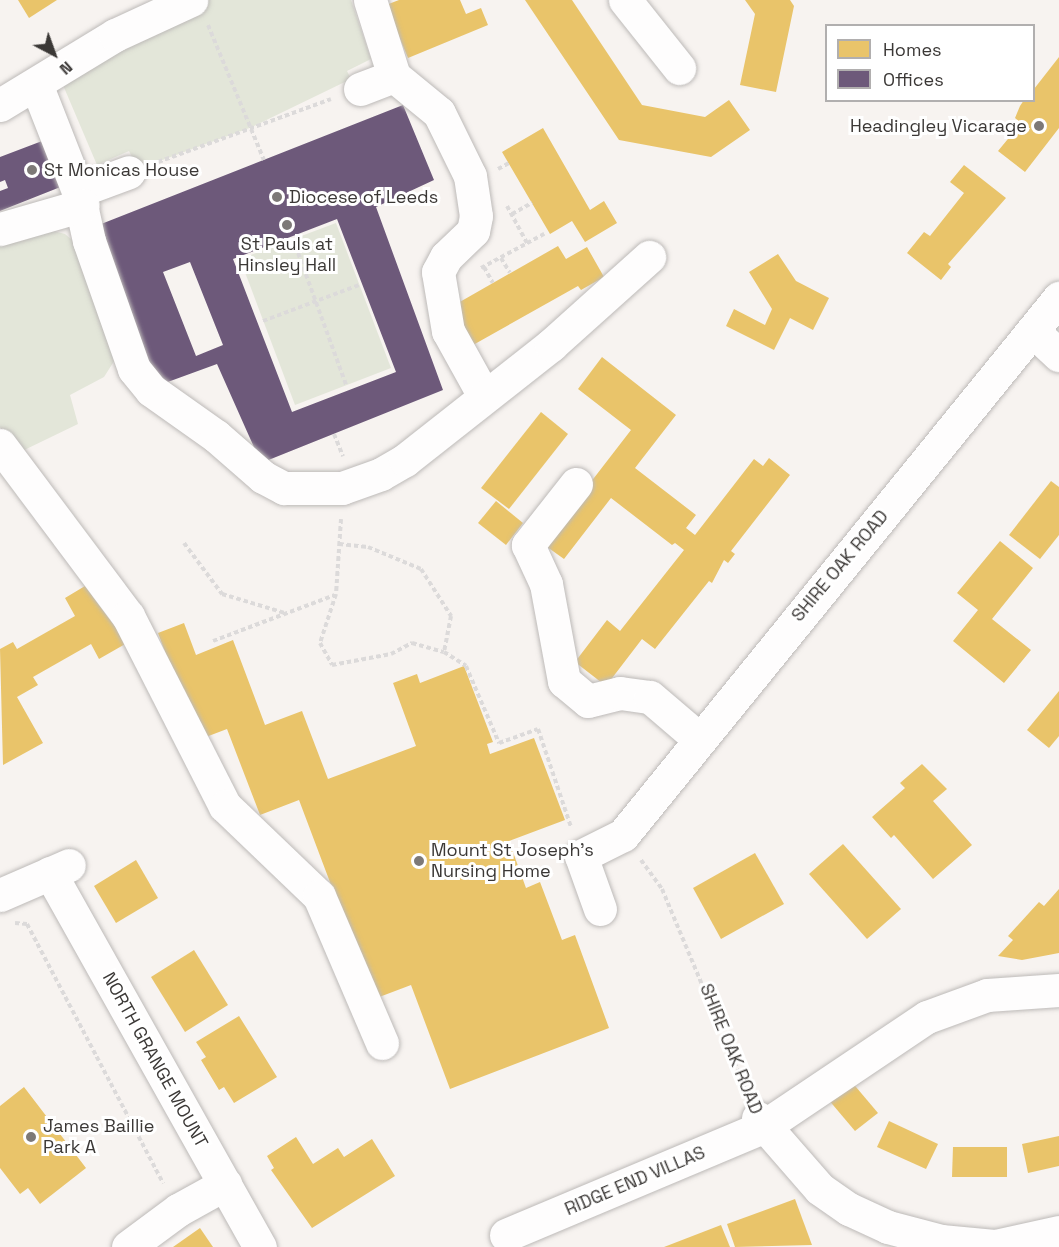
<!DOCTYPE html>
<html>
<head>
<meta charset="utf-8">
<style>
	body { margin:0 }
	#map { position:relative; width:1059px; height:1247px; overflow:hidden; background:#f7f3f0; font-family:"Space Grotesk",sans-serif }
	div>[style] { position:absolute }
	.green>* { inset:0; background:#e3e6d9 }
	.homes>* { inset:0; background:#e9c46a }
	.offices>* { inset:0; background:#6d597a }
	.path>* { height:4px; margin-top:-2px; transform-origin:0; background:repeating-linear-gradient(90deg,#dcdada 0 4.5px,transparent 0 7.5px) }
	.roads { filter:drop-shadow(0 0 2px #bdbab8) drop-shadow(0 0 2px #bdbab8) }
	.minor>* { height:33px; margin:-16.5px; padding:0 16.5px; transform-origin:16.5px; border-radius:16.5px; background:#fefdfd }
	.dots>* { width:16px; height:16px; translate:-50% -50%; box-sizing:border-box; border:3px solid #fff; border-radius:50% }
	span { translate:-50% -50%; white-space:nowrap; text-align:center; line-height:1.15; -webkit-text-stroke:6px #fff; paint-order:stroke }
	.poi-label { font-size:18px; color:#3b3836 }
	.right { translate:-100% -50%; text-align:right }
	.left { translate:0 -50%; text-align:left }
	.street-label { font-size:18px; color:#3b3836 }
	.legend { position:absolute; left:825px; top:24px; width:210px; height:78px; box-sizing:border-box; background:#fff; border:2px solid #b1afaf; margin:0; padding:8px 10px; list-style:none; font-size:18px; color:#3b3836 }
	.legend li { display:flex; align-items:center; gap:12px; height:30px }
	.legend b { width:30px; border:2px solid #b1afaf }
	.north { position:absolute; left:24px; top:24px; width:60px; height:60px; -webkit-text-stroke:4px #fff; paint-order:stroke; rotate:139deg; font-size:16px; font-weight:700; line-height:24px; text-align:center; color:#3b3836 }
	.north::after { content:''; display:block; margin:auto; width:21px; height:27px; background:#3b3836; clip-path:polygon(50% 0,100% 100%,50% 72%,0 100%) }
</style>
</head>
<body>
<div id="map">
	<div class="green">
		<i style="clip-path:polygon(191px 0,351px 0,371px 59px,347px 71px,351px 79px,252px 127px,138px 169px,129px 151px,97px 165px,57px 71px)"></i>
		<i style="clip-path:polygon(336px 223px,391px 368px,295px 405px,240px 259px)"></i>
		<i style="clip-path:polygon(42px 228px,65px 234px,78px 245px,118px 355px,104px 377px,70px 395px,78px 424px,16px 454px,0 427px,0 242px)"></i>
	</div>
	<div class="homes">
		<i style="clip-path:polygon(18px 0,57px 0,29px 18px)"></i>
		<i style="clip-path:polygon(399px 0,460px 0,466px 14px,481px 8px,488px 25px,408px 58px,386px 5px)"></i>
		<i style="clip-path:polygon(525px 0,572px 0,642px 105px,705px 117px,729px 100px,750px 130px,711px 157px,619px 140px)"></i>
		<i style="clip-path:polygon(745px 0,790px 0,794px 6px,776px 92px,740px 85px,755px 14px)"></i>
		<i style="clip-path:polygon(1059px 57px,1059px 128px,1025px 172px,998px 151px,1021px 123px,1015px 118px,1020px 106px,1024px 100px,1034px 100px,1034px 89px)"></i>
		<i style="clip-path:polygon(543px 128px,590px 210px,604px 201px,617px 223px,585px 242px,572px 221px,550px 234px,502px 152px)"></i>
		<i style="clip-path:polygon(964px 165px,1006px 198px,948px 264px,951px 267px,941px 280px,907px 253px,924px 232px,930px 236px,964px 193px,950px 182px)"></i>
		<i style="clip-path:polygon(558px 246px,566px 259px,587px 247px,604px 277px,581px 290px,578px 286px,473px 345px,451px 307px)"></i>
		<i style="clip-path:polygon(778px 254px,796px 281px,829px 298px,813px 330px,790px 318px,774px 350px,726px 326px,734px 309px,765px 325px,772px 309px,749px 272px)"></i>
		<i style="clip-path:polygon(602px 357px,676px 415px,635px 468px,696px 515px,686px 528px,695px 535px,754px 459px,763px 466px,769px 458px,790px 475px,731px 551px,735px 554px,728px 563px,724px 560px,712px 583px,709px 581px,655px 649px,642px 639px,606px 686px,575px 662px,607px 620px,620px 631px,684px 550px,675px 543px,672px 545px,611px 498px,564px 559px,543px 544px,631px 430px,578px 389px)"></i>
		<i style="clip-path:polygon(541px 412px,568px 434px,509px 509px,481px 488px)"></i>
		<i style="clip-path:polygon(1051px 481px,1059px 487px,1059px 535px,1040px 559px,1009px 535px)"></i>
		<i style="clip-path:polygon(496px 501px,523px 523px,506px 545px,478px 523px)"></i>
		<i style="clip-path:polygon(1000px 541px,1033px 568px,992px 619px,1031px 650px,1004px 683px,953px 641px,978px 610px,957px 593px)"></i>
		<i style="clip-path:polygon(85px 586px,127px 643px,99px 659px,91px 644px,33px 677px,38px 685px,17px 697px,43px 743px,3px 765px,0 649px,13px 642px,17px 649px,75px 616px,65px 598px)"></i>
		<i style="clip-path:polygon(184px 623px,196px 655px,233px 640px,265px 725px,302px 711px,328px 779px,416px 746px,393px 683px,417px 674px,420px 683px,464px 666px,493px 742px,487px 744px,490px 754px,534px 738px,565px 820px,509px 841px,526px 888px,540px 882px,562px 940px,575px 935px,609px 1028px,450px 1089px,411px 985px,374px 999px,299px 800px,260px 815px,227px 729px,198px 740px,158px 633px)"></i>
		<i style="clip-path:polygon(1059px 691px,1059px 736px,1049px 748px,1027px 730px)"></i>
		<i style="clip-path:polygon(922px 764px,947px 789px,933px 801px,972px 845px,933px 879px,894px 835px,891px 838px,872px 817px,905px 788px,900px 783px)"></i>
		<i style="clip-path:polygon(843px 844px,901px 909px,867px 939px,809px 874px)"></i>
		<i style="clip-path:polygon(755px 853px,784px 904px,721px 939px,693px 888px)"></i>
		<i style="clip-path:polygon(136px 860px,158px 898px,116px 923px,94px 886px)"></i>
		<i style="clip-path:polygon(1059px 889px,1059px 953px,1022px 960px,998px 956px,1013px 940px,1008px 936px,1039px 902px,1044px 906px)"></i>
		<i style="clip-path:polygon(194px 950px,228px 1005px,185px 1032px,151px 977px)"></i>
		<i style="clip-path:polygon(239px 1016px,277px 1077px,234px 1103px,224px 1087px,219px 1090px,201px 1060px,206px 1057px,196px 1042px)"></i>
		<i style="clip-path:polygon(845px 1074px,878px 1113px,855px 1131px,822px 1092px)"></i>
		<i style="clip-path:polygon(24px 1087px,86px 1168px,40px 1204px,28px 1188px,20px 1194px,0 1168px,0 1106px)"></i>
		<i style="clip-path:polygon(889px 1121px,938px 1144px,926px 1169px,877px 1147px)"></i>
		<i style="clip-path:polygon(1059px 1136px,1059px 1166px,1028px 1173px,1022px 1144px)"></i>
		<i style="clip-path:polygon(296px 1137px,313px 1164px,338px 1148px,344px 1157px,372px 1139px,395px 1176px,312px 1228px,271px 1170px,274px 1168px,267px 1156px)"></i>
		<i style="clip-path:polygon(953px 1147px,1007px 1147px,1007px 1177px,952px 1177px)"></i>
		<i style="clip-path:polygon(795px 1199px,812px 1245px,735px 1247px,727px 1224px)"></i>
		<i style="clip-path:polygon(721px 1225px,730px 1247px,664px 1247px)"></i>
		<i style="clip-path:polygon(200px 1228px,213px 1247px,173px 1247px)"></i>
	</div>
	<div class="offices">
		<i style="clip-path:polygon(evenodd,403px 105px,434px 180px,376px 207px,443px 390px,261px 463px,217px 364px,154px 387px,91px 228px,403px 105px,337px 219px,396px 372px,292px 412px,233px 259px,337px 219px,403px 105px,190px 262px,223px 345px,196px 356px,163px 272px,190px 262px)"></i>
		<i style="clip-path:polygon(50px 138px,68px 184px,0 211px,0 191px,8px 188px,5px 180px,0 182px,0 157px)"></i>
	</div>
	<div class="path">
		<i style="left:208px;top:25px;width:146px;rotate:67.5deg"></i>
		<i style="left:158px;top:162px;width:184px;rotate:-20deg"></i>
		<i style="left:498px;top:169px;width:13px;rotate:-29deg"></i>
		<i style="left:507px;top:206px;width:42px;rotate:61.6deg"></i>
		<i style="left:512px;top:214px;width:23px;rotate:-29deg"></i>
		<i style="left:293px;top:239px;width:155px;rotate:70deg"></i>
		<i style="left:501px;top:258px;width:17px;rotate:59deg"></i>
		<i style="left:484px;top:267px;width:18px;rotate:61deg"></i>
		<i style="left:481px;top:268px;width:72px;rotate:-28.4deg"></i>
		<i style="left:263px;top:321px;width:103px;rotate:-20.6deg"></i>
		<i style="left:334px;top:434px;width:24px;rotate:68deg"></i>
		<i style="left:341px;top:519px;width:75px;rotate:93.8deg"></i>
		<i style="left:336px;top:594px;width:52px;rotate:108.1deg"></i>
		<i style="left:320px;top:643px;width:25px;rotate:61deg"></i>
		<i style="left:332px;top:665px;width:60px;rotate:-10.6deg"></i>
		<i style="left:391px;top:654px;width:24px;rotate:-28deg"></i>
		<i style="left:412px;top:643px;width:33px;rotate:16deg"></i>
		<i style="left:444px;top:652px;width:26px;rotate:32deg"></i>
		<i style="left:466px;top:666px;width:84px;rotate:66.8deg"></i>
		<i style="left:499px;top:743px;width:41px;rotate:-19.7deg"></i>
		<i style="left:538px;top:729px;width:103px;rotate:71.4deg"></i>
		<i style="left:184px;top:543px;width:64px;rotate:53.3deg"></i>
		<i style="left:222px;top:594px;width:66px;rotate:16.8deg"></i>
		<i style="left:339px;top:544px;width:29px;rotate:6deg"></i>
		<i style="left:368px;top:547px;width:57px;rotate:22.5deg"></i>
		<i style="left:421px;top:569px;width:56px;rotate:57.4deg"></i>
		<i style="left:451px;top:616px;width:37px;rotate:101deg"></i>
		<i style="left:213px;top:641px;width:130px;rotate:-20.7deg"></i>
		<i style="left:641px;top:860px;width:36px;rotate:54deg"></i>
		<i style="left:662px;top:889px;width:218px;rotate:67.3deg"></i>
		<i style="left:15px;top:923px;width:12px;rotate:5deg"></i>
		<i style="left:27px;top:924px;width:293px;rotate:62.3deg"></i>
	</div>
	<div class="roads">
		<div class="minor">
			<i style="left:370px;top:0;width:80px;rotate:72.5deg"></i>
			<i style="left:625px;top:0;width:87px;rotate:51.5deg"></i>
			<i style="left:394px;top:76px;width:58px;rotate:39.4deg"></i>
			<i style="left:439px;top:113px;width:70px;rotate:63.8deg"></i>
			<i style="left:470px;top:176px;width:40px;rotate:81.5deg"></i>
			<i style="left:476px;top:216px;width:15px;rotate:101deg"></i>
			<i style="left:473px;top:231px;width:37px;rotate:136deg"></i>
			<i style="left:446px;top:257px;width:17px;rotate:118deg"></i>
			<i style="left:438px;top:272px;width:60px;rotate:80.4deg"></i>
			<i style="left:448px;top:331px;width:74px;rotate:61deg"></i>
			<i style="left:36px;top:84px;width:115px;rotate:68.6deg"></i>
			<i style="left:78px;top:191px;width:51px;rotate:77.6deg"></i>
			<i style="left:89px;top:241px;width:136px;rotate:70.6deg"></i>
			<i style="left:134px;top:369px;width:27px;rotate:51deg"></i>
			<i style="left:151px;top:390px;width:80px;rotate:35.3deg"></i>
			<i style="left:216px;top:436px;width:62px;rotate:41.1deg"></i>
			<i style="left:263px;top:477px;width:24px;rotate:28deg"></i>
			<i style="left:284px;top:488px;width:58px"></i>
			<i style="left:342px;top:488px;width:41px;rotate:-19.7deg"></i>
			<i style="left:381px;top:474px;width:28px;rotate:-30deg"></i>
			<i style="left:405px;top:460px;width:186px;rotate:-38.2deg"></i>
			<i style="left:551px;top:345px;width:132px;rotate:-41.9deg"></i>
			<i style="left:360px;top:89px;width:36px;rotate:-21deg"></i>
			<i style="left:0;top:105px;width:135px;rotate:-31.3deg"></i>
			<i style="left:115px;top:35px;width:84px;rotate:-24.7deg"></i>
			<i style="left:78px;top:191px;width:54px;rotate:-20.4deg"></i>
			<i style="left:0;top:229px;width:86px;rotate:-16.1deg"></i>
			<i style="left:1034px;top:332px;width:34px;rotate:43deg"></i>
			<i style="left:0;top:445px;width:214px;rotate:53.2deg"></i>
			<i style="left:128px;top:616px;width:213px;rotate:63deg"></i>
			<i style="left:225px;top:806px;width:130px;rotate:43.8deg"></i>
			<i style="left:319px;top:896px;width:160px;rotate:66.8deg"></i>
			<i style="left:576px;top:484px;width:78px;rotate:128.2deg"></i>
			<i style="left:528px;top:545px;width:43px;rotate:65.2deg"></i>
			<i style="left:546px;top:584px;width:99px;rotate:79.5deg"></i>
			<i style="left:564px;top:681px;width:31px;rotate:40deg"></i>
			<i style="left:588px;top:701px;width:33px;rotate:-14deg"></i>
			<i style="left:620px;top:693px;width:30px;rotate:8deg"></i>
			<i style="left:650px;top:697px;width:63px;rotate:40.5deg"></i>
			<i style="left:50px;top:873px;width:429px;rotate:60.7deg"></i>
			<i style="left:0;top:895px;width:75px;rotate:-23.5deg"></i>
			<i style="left:600px;top:909px;width:56px;rotate:-109.7deg"></i>
			<i style="left:581px;top:856px;width:47px;rotate:-26.6deg"></i>
			<i style="left:623px;top:835px;width:692px;rotate:-50.93deg"></i>
			<i style="left:758px;top:1118px;width:94px;rotate:48.9deg"></i>
			<i style="left:820px;top:1189px;width:35px;rotate:35deg"></i>
			<i style="left:849px;top:1209px;width:43px;rotate:24.8deg"></i>
			<i style="left:888px;top:1227px;width:55px;rotate:14.8deg"></i>
			<i style="left:941px;top:1241px;width:54px;rotate:5.3deg"></i>
			<i style="left:995px;top:1246px;width:66px;rotate:-12.3deg"></i>
			<i style="left:506px;top:1235px;width:279px;rotate:-22.8deg"></i>
			<i style="left:763px;top:1127px;width:197px;rotate:-33.9deg"></i>
			<i style="left:927px;top:1017px;width:64px;rotate:-20.1deg"></i>
			<i style="left:987px;top:995px;width:72px;rotate:-4deg"></i>
			<i style="left:128px;top:1247px;width:62px;rotate:-36.5deg"></i>
			<i style="left:178px;top:1210px;width:54px;rotate:-29deg"></i>
		</div>
	</div>
	<div class="dots">
		<i style="left:1039px;top:126px;background:#7d7977"></i>
		<i style="left:32px;top:170px;background:#7d7977"></i>
		<i style="left:277px;top:197px;background:#7d7977"></i>
		<i style="left:287px;top:225px;background:#7d7977"></i>
		<i style="left:419px;top:861px;background:#7d7977"></i>
		<i style="left:31px;top:1137px;background:#7d7977"></i>
	</div>
	<div class="poi-label">
		<span class="right" style="left:1027px;top:126px">Headingley Vicarage</span>
		<span class="left" style="left:44px;top:170px">St Monicas House</span>
		<span class="left" style="left:289px;top:197px">Diocese of Leeds</span>
		<span style="left:287px;top:255px">St Pauls at<br>Hinsley Hall</span>
		<span class="left" style="left:431px;top:861px">Mount St Joseph's<br>Nursing Home</span>
		<span class="left" style="left:43px;top:1137px">James Baillie<br>Park A</span>
	</div>
	<div class="street-label">
		<span style="left:840px;top:566px;rotate:-50deg">SHIRE OAK ROAD</span>
		<span style="left:731px;top:1049px;rotate:68deg">SHIRE OAK ROAD</span>
		<span style="left:155px;top:1060px;rotate:61deg">NORTH GRANGE MOUNT</span>
		<span style="left:635px;top:1181px;rotate:-23deg">RIDGE END VILLAS</span>
	</div>
	<ul class="legend">
	<li><b style="height:16px;background:#e9c46a"></b>Homes</li>
	<li><b style="height:16px;background:#6d597a"></b>Offices</li>
	</ul>
	<div class="north">N</div>
</div>
</body>
</html>
